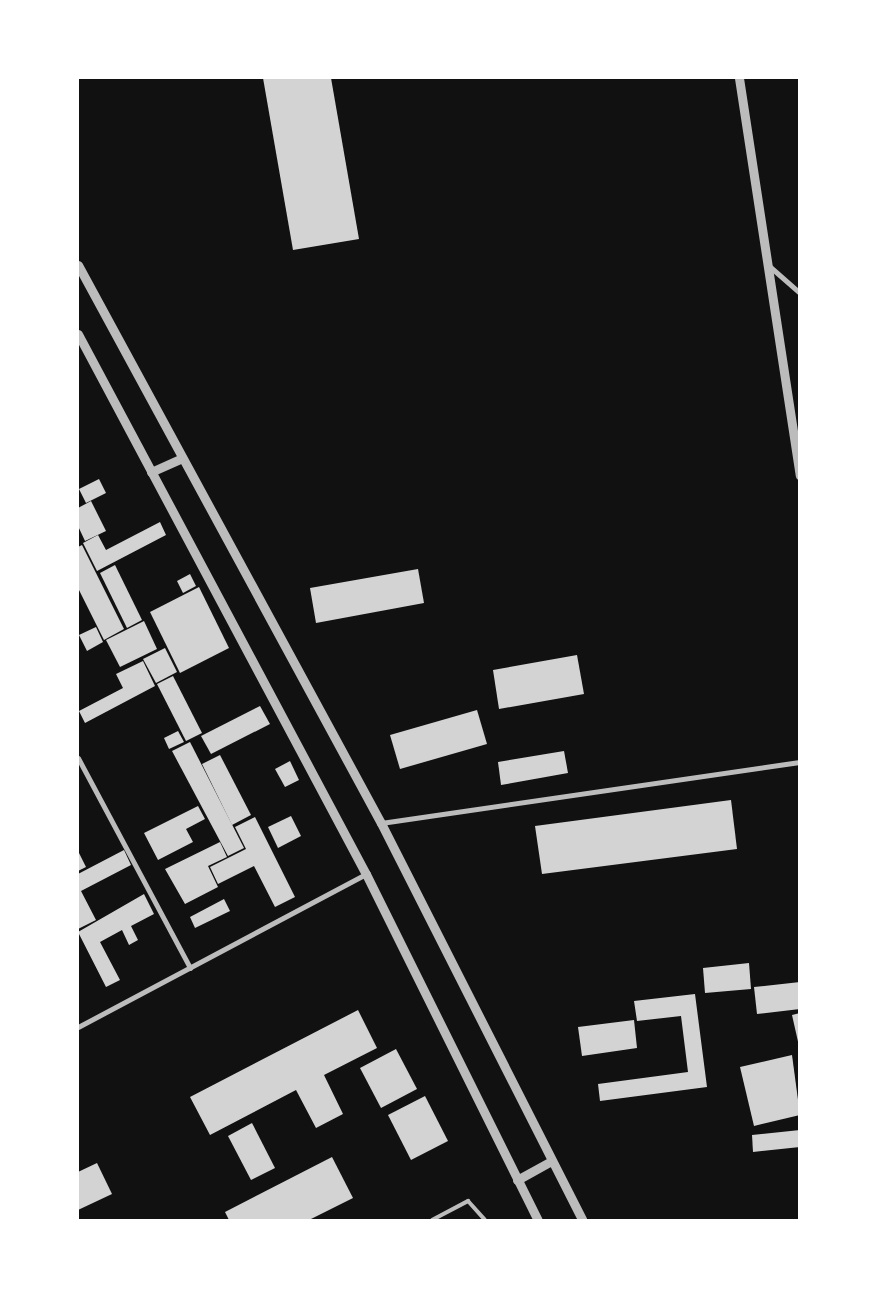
<!DOCTYPE html>
<html>
<head>
<meta charset="utf-8">
<style>
	body { margin:0 }
	#map { position:relative; width:877px; height:1298px; overflow:hidden; background:#111; font-family:Overpass,sans-serif }
	div>[style] { position:absolute }
	.building>* { inset:0; background:#d3d3d3 }
	.service>* { height:4px; margin:-2px; padding:0 2px; transform-origin:2px; border-radius:2px; background:#bcbcbc }
	.minor>* { height:5px; margin:-2.5px; padding:0 2.5px; transform-origin:2.5px; border-radius:2.5px; background:#bcbcbc }
	.tertiary>* { height:9px; margin:-4.5px; padding:0 4.5px; transform-origin:4.5px; border-radius:4.5px; background:#bcbcbc }
	span { translate:-50% -50%; white-space:nowrap; text-align:center; line-height:1.15; -webkit-text-stroke:5px #fff; paint-order:stroke }
	.frame { position:absolute; inset:0; border:79px solid #fff; pointer-events:none }
</style>
</head>
<body>
<div id="map">
	<div class="building">
		<i style="clip-path:polygon(263px 78px,331px 78px,359px 239px,293px 250px)"></i>
		<i style="clip-path:polygon(99px 479px,106px 493px,86px 503px,79px 489px)"></i>
		<i style="clip-path:polygon(91px 501px,106px 531px,85px 541px,78px 526px,78px 508px)"></i>
		<i style="clip-path:polygon(160px 522px,166px 535px,97px 571px,83px 543px,98px 535px,106px 550px)"></i>
		<i style="clip-path:polygon(82px 545px,124px 629px,104px 640px,78px 588px,78px 547px)"></i>
		<i style="clip-path:polygon(115px 565px,142px 620px,127px 628px,100px 573px)"></i>
		<i style="clip-path:polygon(418px 569px,424px 603px,316px 623px,310px 588px)"></i>
		<i style="clip-path:polygon(190px 574px,196px 586px,183px 593px,177px 581px)"></i>
		<i style="clip-path:polygon(199px 587px,229px 648px,180px 673px,150px 612px)"></i>
		<i style="clip-path:polygon(144px 621px,157px 649px,120px 667px,106px 640px)"></i>
		<i style="clip-path:polygon(96px 627px,103px 642px,87px 651px,79px 635px)"></i>
		<i style="clip-path:polygon(165px 648px,177px 672px,156px 683px,143px 659px)"></i>
		<i style="clip-path:polygon(577px 655px,584px 694px,499px 709px,493px 670px)"></i>
		<i style="clip-path:polygon(143px 661px,155px 686px,85px 723px,79px 711px,123px 688px,116px 674px)"></i>
		<i style="clip-path:polygon(173px 676px,202px 733px,186px 741px,157px 684px)"></i>
		<i style="clip-path:polygon(260px 706px,270px 724px,211px 754px,201px 736px)"></i>
		<i style="clip-path:polygon(477px 710px,487px 744px,400px 769px,390px 735px)"></i>
		<i style="clip-path:polygon(178px 731px,184px 742px,169px 749px,164px 738px)"></i>
		<i style="clip-path:polygon(190px 742px,244px 848px,228px 856px,172px 751px)"></i>
		<i style="clip-path:polygon(564px 751px,568px 773px,501px 785px,498px 762px)"></i>
		<i style="clip-path:polygon(220px 755px,251px 815px,232px 825px,202px 764px)"></i>
		<i style="clip-path:polygon(290px 761px,299px 780px,285px 787px,275px 769px)"></i>
		<i style="clip-path:polygon(731px 800px,737px 849px,542px 874px,535px 826px)"></i>
		<i style="clip-path:polygon(198px 806px,205px 819px,186px 829px,193px 842px,158px 860px,144px 833px)"></i>
		<i style="clip-path:polygon(291px 816px,301px 836px,278px 848px,268px 827px)"></i>
		<i style="clip-path:polygon(255px 817px,295px 897px,275px 907px,254px 866px,218px 884px,210px 867px,246px 849px,235px 827px)"></i>
		<i style="clip-path:polygon(220px 842px,227px 857px,208px 866px,218px 887px,185px 904px,165px 869px)"></i>
		<i style="clip-path:polygon(124px 850px,131px 865px,81px 891px,96px 920px,78px 929px,78px 874px)"></i>
		<i style="clip-path:polygon(78px 851px,86px 867px,78px 871px)"></i>
		<i style="clip-path:polygon(144px 894px,154px 914px,131px 926px,138px 940px,129px 945px,122px 930px,100px 942px,120px 980px,106px 987px,78px 932px)"></i>
		<i style="clip-path:polygon(224px 899px,230px 911px,195px 928px,190px 917px)"></i>
		<i style="clip-path:polygon(749px 963px,751px 989px,705px 993px,703px 968px)"></i>
		<i style="clip-path:polygon(800px 982px,800px 1009px,757px 1014px,754px 987px)"></i>
		<i style="clip-path:polygon(695px 994px,707px 1087px,600px 1101px,598px 1084px,688px 1072px,681px 1016px,637px 1021px,634px 1001px)"></i>
		<i style="clip-path:polygon(358px 1010px,377px 1048px,324px 1075px,343px 1114px,316px 1128px,296px 1090px,210px 1135px,190px 1097px)"></i>
		<i style="clip-path:polygon(800px 1013px,800px 1046px,799px 1046px,792px 1015px)"></i>
		<i style="clip-path:polygon(634px 1020px,637px 1048px,582px 1056px,578px 1027px)"></i>
		<i style="clip-path:polygon(396px 1049px,417px 1089px,381px 1108px,360px 1068px)"></i>
		<i style="clip-path:polygon(792px 1055px,800px 1115px,754px 1126px,740px 1067px)"></i>
		<i style="clip-path:polygon(425px 1096px,448px 1141px,411px 1160px,388px 1115px)"></i>
		<i style="clip-path:polygon(252px 1123px,275px 1168px,251px 1180px,228px 1136px)"></i>
		<i style="clip-path:polygon(800px 1130px,800px 1147px,753px 1152px,752px 1135px)"></i>
		<i style="clip-path:polygon(332px 1157px,353px 1198px,309px 1220px,229px 1220px,225px 1212px)"></i>
		<i style="clip-path:polygon(97px 1163px,112px 1194px,78px 1210px,78px 1172px)"></i>
	</div>
	<div class="service">
		<i style="left:432px;top:1220px;width:41px;rotate:-27.8deg"></i>
		<i style="left:468px;top:1201px;width:25px;rotate:48deg"></i>
	</div>
	<div class="minor">
		<i style="left:768px;top:265px;width:43px;rotate:41.2deg"></i>
		<i style="left:78px;top:758px;width:238px;rotate:61.9deg"></i>
		<i style="left:381px;top:823px;width:423px;rotate:-8.3deg"></i>
		<i style="left:78px;top:1027px;width:326px;rotate:-28deg"></i>
	</div>
	<div class="tertiary">
		<i style="left:739px;top:78px;width:402px;rotate:81.3deg"></i>
		<i style="left:78px;top:265px;width:635px;rotate:61.5deg"></i>
		<i style="left:381px;top:823px;width:445px;rotate:63.1deg"></i>
		<i style="left:78px;top:334px;width:612px;rotate:61.93deg"></i>
		<i style="left:366px;top:874px;width:386px;rotate:63.6deg"></i>
		<i style="left:151px;top:472px;width:34px;rotate:-24deg"></i>
		<i style="left:517px;top:1180px;width:39px;rotate:-29deg"></i>
	</div>
	<div class="frame"></div>
</div>
</body>
</html>
